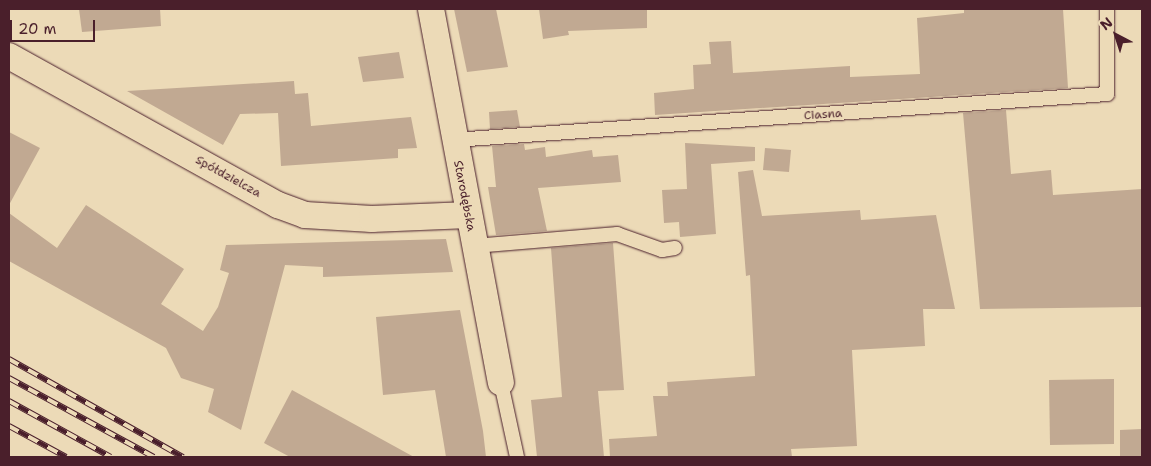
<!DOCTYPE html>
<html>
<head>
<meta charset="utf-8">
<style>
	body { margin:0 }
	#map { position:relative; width:1151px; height:466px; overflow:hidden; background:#ecdab7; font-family:"Shantell Sans",sans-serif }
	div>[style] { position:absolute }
	.building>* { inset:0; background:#c1a992 }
	.roads { filter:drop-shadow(0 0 1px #4a1f2b) drop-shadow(0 0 1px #4a1f2b) }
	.service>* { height:14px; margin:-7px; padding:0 7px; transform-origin:7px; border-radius:7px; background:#ecdab7 }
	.minor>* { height:26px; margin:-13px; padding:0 13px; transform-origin:13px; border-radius:13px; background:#ecdab7 }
	.rail>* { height:5.5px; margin-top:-2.75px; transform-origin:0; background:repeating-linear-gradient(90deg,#ecdab7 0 11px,#4a1f2b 0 22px); box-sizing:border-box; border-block:1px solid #4a1f2b }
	span { translate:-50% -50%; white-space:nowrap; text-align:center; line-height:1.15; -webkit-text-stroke:4px #ecdab7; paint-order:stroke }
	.street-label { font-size:12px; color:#4a1f2b }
	.frame { position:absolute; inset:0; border:10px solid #4a1f2b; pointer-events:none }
	.north { position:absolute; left:1091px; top:10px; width:50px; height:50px; -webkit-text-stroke:4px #ecdab7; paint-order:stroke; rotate:320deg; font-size:14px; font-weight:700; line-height:20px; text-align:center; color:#4a1f2b }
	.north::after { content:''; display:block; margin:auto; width:18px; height:22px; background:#4a1f2b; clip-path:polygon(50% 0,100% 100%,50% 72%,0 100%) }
	.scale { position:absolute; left:10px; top:20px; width:85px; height:22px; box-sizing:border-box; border:2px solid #4a1f2b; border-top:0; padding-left:6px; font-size:15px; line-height:18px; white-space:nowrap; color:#4a1f2b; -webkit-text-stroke:4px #ecdab7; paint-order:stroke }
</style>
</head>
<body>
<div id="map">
	<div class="building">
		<i style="clip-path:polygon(79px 9px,160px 9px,161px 26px,82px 32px)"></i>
		<i style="clip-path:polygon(454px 9px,496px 9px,508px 67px,467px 72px)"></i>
		<i style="clip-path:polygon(539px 9px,647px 9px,647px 28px,568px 31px,569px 35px,543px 39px)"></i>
		<i style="clip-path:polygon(964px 9px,1063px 9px,1068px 88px,655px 115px,654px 93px,694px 89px,693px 65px,711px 64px,709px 42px,731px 41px,733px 73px,850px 66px,850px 77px,920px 74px,917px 18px,964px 13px)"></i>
		<i style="clip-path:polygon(399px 52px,404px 78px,363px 82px,358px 57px)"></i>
		<i style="clip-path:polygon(294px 81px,295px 94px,308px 93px,311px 126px,411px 117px,417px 148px,398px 149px,398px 158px,281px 166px,278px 113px,240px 114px,223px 145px,127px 91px)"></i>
		<i style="clip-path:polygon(517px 110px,520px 127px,490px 129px,489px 112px)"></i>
		<i style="clip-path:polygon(1006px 110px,1011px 174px,1051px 170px,1053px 195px,1142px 189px,1142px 307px,980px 309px,963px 113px)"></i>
		<i style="clip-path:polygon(9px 132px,40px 148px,9px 205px)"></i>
		<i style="clip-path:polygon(685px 143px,755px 147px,755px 161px,711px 164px,716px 234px,680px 237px,679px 222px,664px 223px,662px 190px,687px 189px)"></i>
		<i style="clip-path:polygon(524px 144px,525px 150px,545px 147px,546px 157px,592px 150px,593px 157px,618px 155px,621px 182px,538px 188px,547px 231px,496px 235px,488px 187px,496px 187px,492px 146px)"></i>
		<i style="clip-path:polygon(765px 148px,791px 150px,789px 172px,763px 170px)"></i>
		<i style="clip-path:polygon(753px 170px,762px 216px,860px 210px,861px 220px,936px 215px,955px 309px,923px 309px,925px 346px,852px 350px,857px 446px,791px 449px,792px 457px,610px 457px,609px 439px,657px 436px,653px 396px,668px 396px,667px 382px,755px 376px,750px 275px,746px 276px,738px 172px)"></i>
		<i style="clip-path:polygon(86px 205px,184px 269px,161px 304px,203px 331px,218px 307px,229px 273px,220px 270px,226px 245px,446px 239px,453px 272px,323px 277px,323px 267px,285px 265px,241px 430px,208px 412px,214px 389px,181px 378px,166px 348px,9px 261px,9px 213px,57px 248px)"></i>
		<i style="clip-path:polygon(613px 243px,624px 390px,598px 391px,604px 457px,537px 457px,531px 400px,562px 397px,551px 248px)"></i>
		<i style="clip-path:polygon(460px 310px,483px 431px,486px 457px,446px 457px,435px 390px,383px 395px,376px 317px)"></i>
		<i style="clip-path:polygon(1114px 379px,1114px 444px,1050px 445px,1049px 380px)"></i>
		<i style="clip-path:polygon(292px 390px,414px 457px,290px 457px,264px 443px)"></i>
		<i style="clip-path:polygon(1142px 429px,1142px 457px,1120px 457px,1120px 430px)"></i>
	</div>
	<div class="roads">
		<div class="service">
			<i style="left:454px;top:140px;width:655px;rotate:-4.03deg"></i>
			<i style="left:1107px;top:94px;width:85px;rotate:-90deg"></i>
			<i style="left:474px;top:246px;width:144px;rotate:-4.8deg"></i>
			<i style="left:617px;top:234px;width:48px;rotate:19.6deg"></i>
			<i style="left:662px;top:250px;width:13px;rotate:-9deg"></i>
			<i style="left:501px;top:383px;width:76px;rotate:77.8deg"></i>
		</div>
		<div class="minor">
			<i style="left:431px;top:9px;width:380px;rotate:79.4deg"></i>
			<i style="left:9px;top:56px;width:308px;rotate:29deg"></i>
			<i style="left:278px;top:205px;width:29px;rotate:20deg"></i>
			<i style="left:305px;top:215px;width:67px;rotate:3.4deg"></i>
			<i style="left:372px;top:219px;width:96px;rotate:-2.4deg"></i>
		</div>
	</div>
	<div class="rail">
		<i style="left:9px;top:359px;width:200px;rotate:29.4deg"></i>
		<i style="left:9px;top:378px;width:165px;rotate:28.6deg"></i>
		<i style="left:9px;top:401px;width:116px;rotate:28.8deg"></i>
		<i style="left:9px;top:426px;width:65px;rotate:28.5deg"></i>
	</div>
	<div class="street-label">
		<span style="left:823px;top:115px;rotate:-4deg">Ciasna</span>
		<span style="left:228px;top:177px;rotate:29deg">Spółdzielcza</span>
		<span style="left:464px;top:196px;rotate:79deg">Starodębska</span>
	</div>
	<div class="frame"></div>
	<div class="north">N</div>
	<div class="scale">20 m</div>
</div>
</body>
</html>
